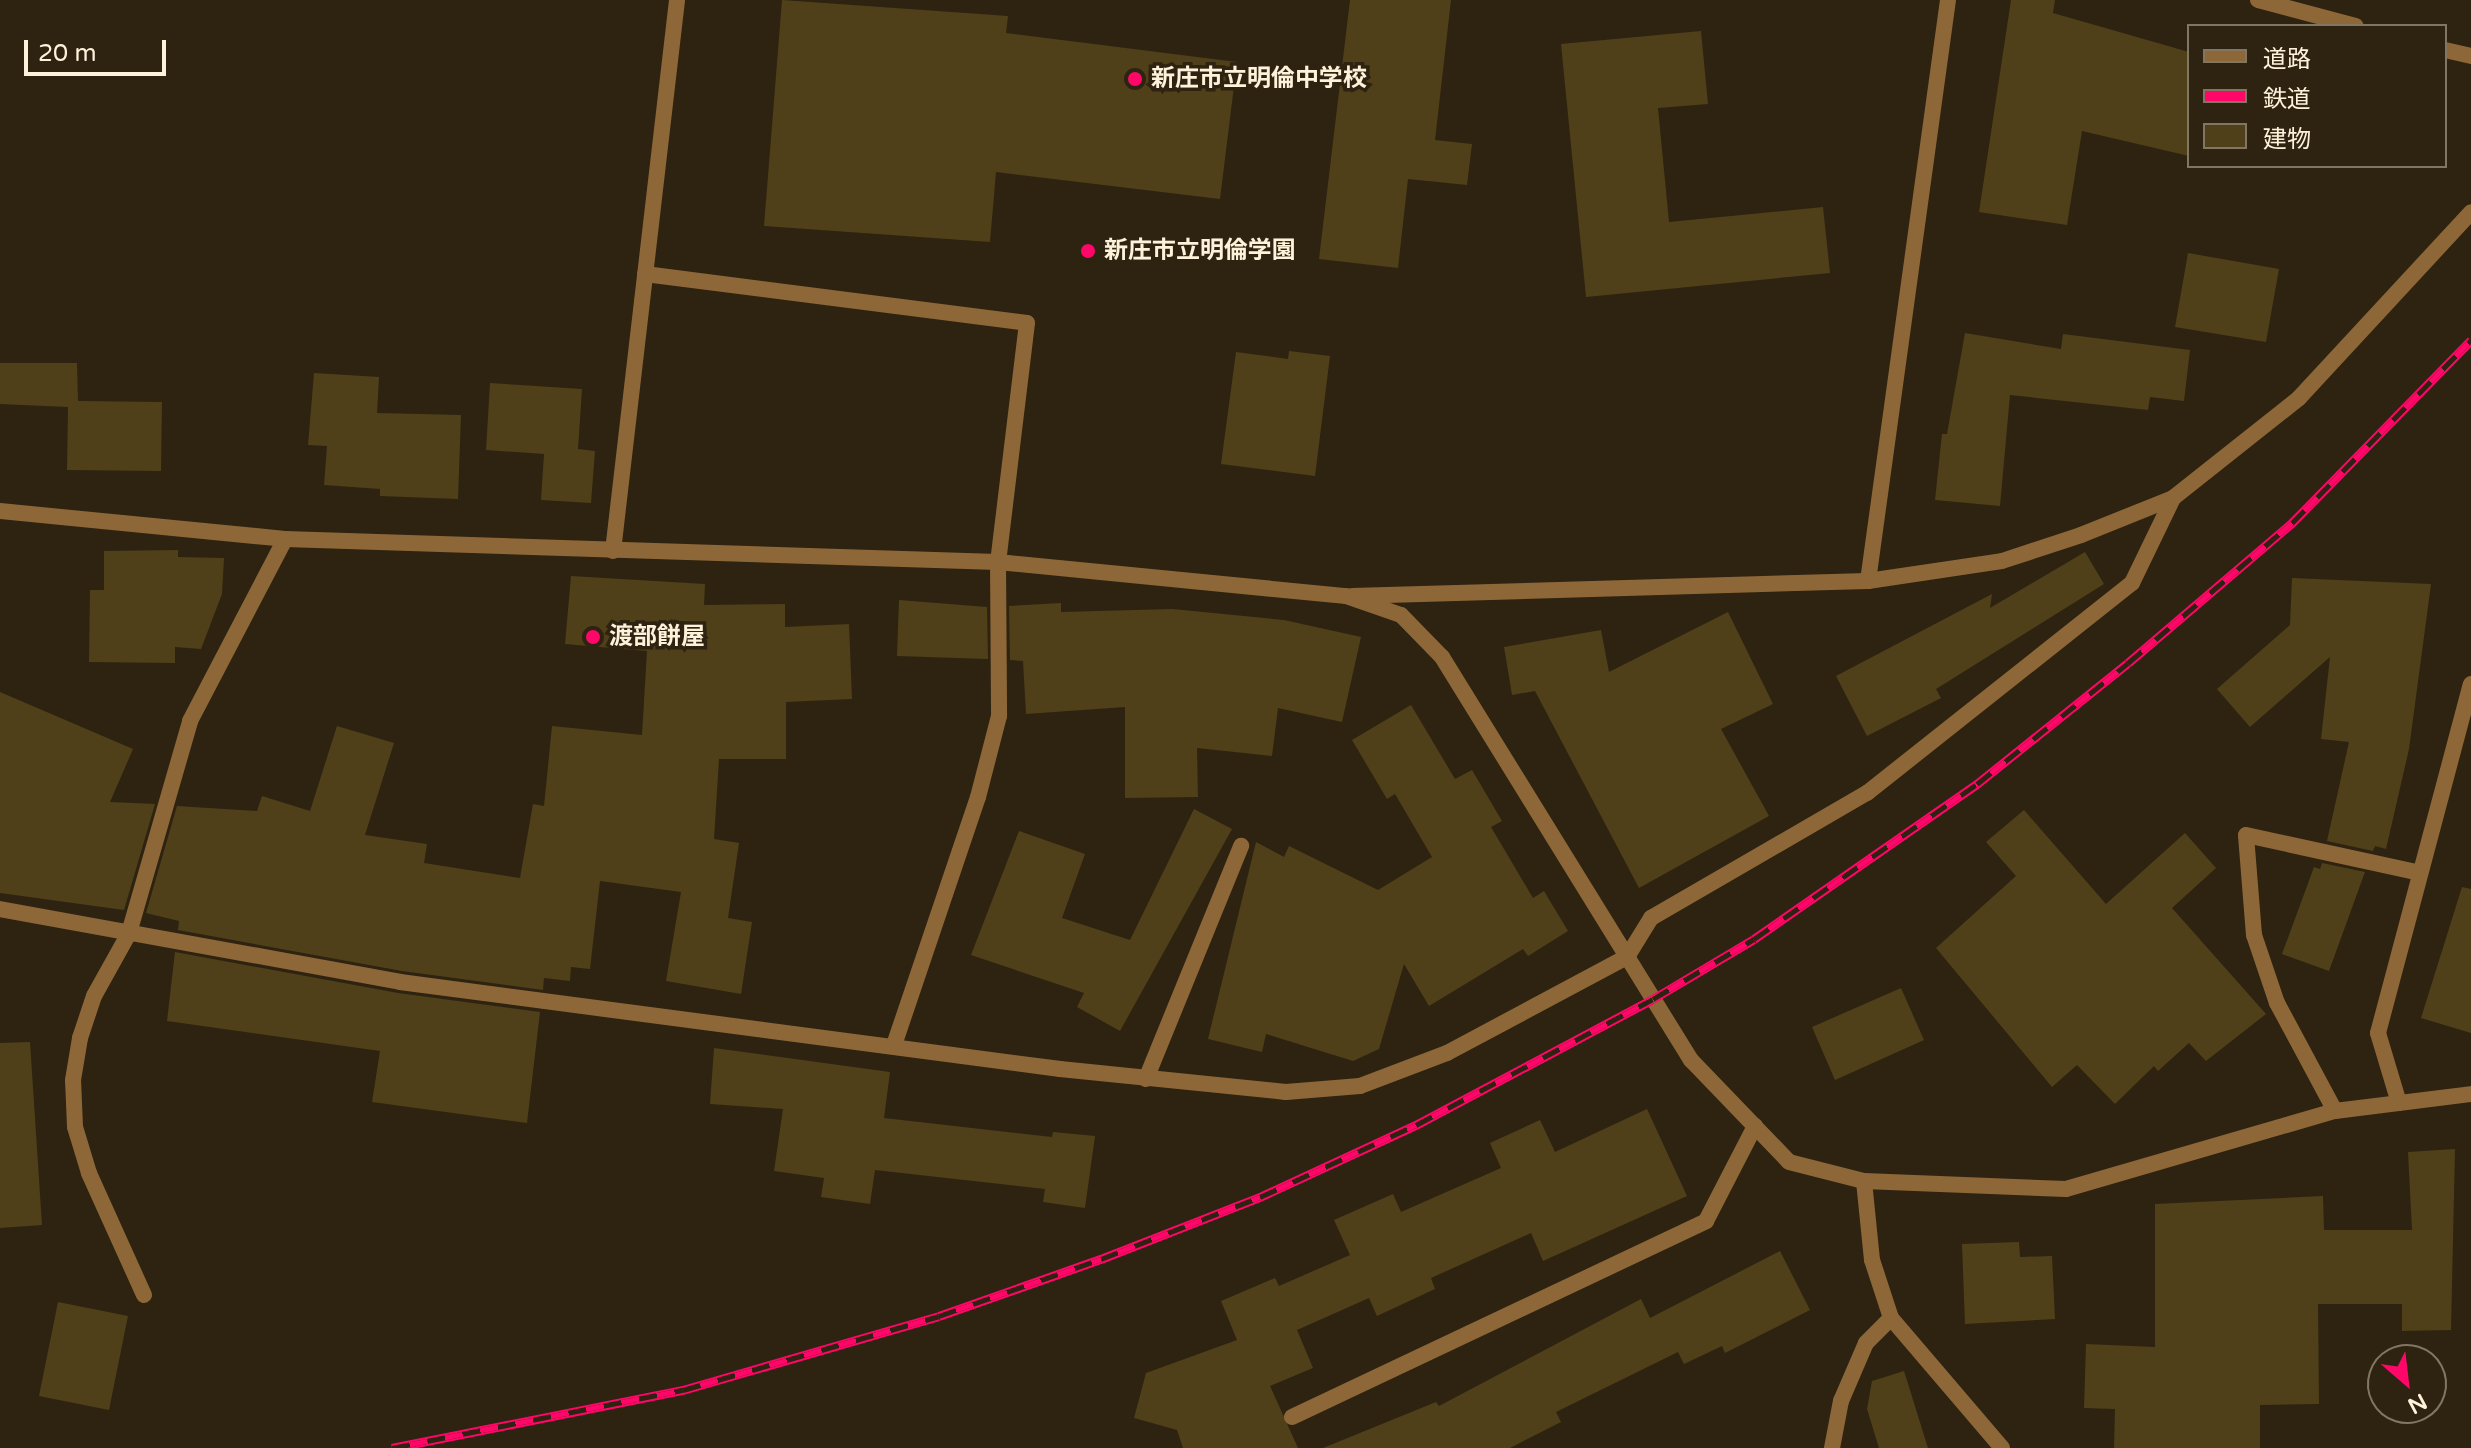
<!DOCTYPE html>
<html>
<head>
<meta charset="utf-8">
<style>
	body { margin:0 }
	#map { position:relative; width:2471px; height:1448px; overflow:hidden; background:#2d2310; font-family:"Varela Round","Noto Sans JP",sans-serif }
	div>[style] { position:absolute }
	.building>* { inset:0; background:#4f401a }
	.service>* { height:16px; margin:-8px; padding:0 8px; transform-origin:8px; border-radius:8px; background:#8e6738 }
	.minor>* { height:16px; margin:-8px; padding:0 8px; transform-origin:8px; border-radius:8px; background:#8e6738 }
	.tertiary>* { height:16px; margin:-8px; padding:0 8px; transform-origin:8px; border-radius:8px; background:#8e6738 }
	.rail>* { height:9px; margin-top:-4.5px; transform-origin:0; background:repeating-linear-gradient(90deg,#2d2310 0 18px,#ff0768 0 36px); box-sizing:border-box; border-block:2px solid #ff0768 }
	.dots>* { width:22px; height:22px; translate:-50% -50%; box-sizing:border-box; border:4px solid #2d2310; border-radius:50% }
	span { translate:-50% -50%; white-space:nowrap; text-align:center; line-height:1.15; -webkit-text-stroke:7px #2d2310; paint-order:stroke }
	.poi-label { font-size:24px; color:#fff2db; font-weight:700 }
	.left { translate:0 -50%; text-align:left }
	.legend { position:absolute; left:2187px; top:24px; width:260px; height:144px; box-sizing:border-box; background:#2d2310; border:2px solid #817661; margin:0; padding:10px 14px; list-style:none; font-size:24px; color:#fff2db }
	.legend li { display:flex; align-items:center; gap:16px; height:40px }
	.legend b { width:40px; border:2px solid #817661 }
	.north { position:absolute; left:2367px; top:1344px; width:80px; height:80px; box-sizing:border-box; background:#2d2310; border:2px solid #817661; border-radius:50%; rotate:152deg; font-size:22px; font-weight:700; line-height:32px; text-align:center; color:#fff2db }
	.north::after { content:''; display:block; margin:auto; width:28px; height:36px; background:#ff0768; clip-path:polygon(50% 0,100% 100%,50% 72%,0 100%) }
	.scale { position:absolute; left:24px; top:40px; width:142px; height:36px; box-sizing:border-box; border:4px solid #fff2db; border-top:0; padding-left:10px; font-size:24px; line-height:28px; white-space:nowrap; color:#fff2db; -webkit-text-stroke:6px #2d2310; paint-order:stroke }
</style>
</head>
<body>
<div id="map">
	<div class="building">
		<i style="clip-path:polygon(782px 0,1008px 16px,1006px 33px,1237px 62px,1220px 199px,996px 172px,990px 242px,764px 226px)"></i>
		<i style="clip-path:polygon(1350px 0,1451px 0,1435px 140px,1472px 144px,1467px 185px,1408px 179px,1398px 268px,1319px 259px)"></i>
		<i style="clip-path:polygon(2011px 0,2055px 0,2053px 13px,2189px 52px,2189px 156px,2082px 131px,2067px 225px,1979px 212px)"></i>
		<i style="clip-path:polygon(1701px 31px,1708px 104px,1658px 108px,1669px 222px,1823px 207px,1830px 273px,1586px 297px,1561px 44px)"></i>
		<i style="clip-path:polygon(2188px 253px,2279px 269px,2266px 342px,2175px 327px)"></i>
		<i style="clip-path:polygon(1965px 333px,2061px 349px,2063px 334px,2190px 350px,2184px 401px,2150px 397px,2148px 410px,2010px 395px,2000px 506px,1935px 500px,1942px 434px,1947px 434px)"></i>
		<i style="clip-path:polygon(1289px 351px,1330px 356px,1315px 476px,1221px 464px,1236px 352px,1288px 359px)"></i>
		<i style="clip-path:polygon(0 363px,77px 363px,78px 401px,162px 402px,161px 471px,67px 470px,68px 407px,0 404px)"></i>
		<i style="clip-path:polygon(314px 373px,379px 377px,377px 413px,461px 415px,458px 499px,380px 496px,380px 489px,324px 485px,327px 446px,308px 445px)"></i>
		<i style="clip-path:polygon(490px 383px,582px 389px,578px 449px,595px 451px,591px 503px,541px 500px,544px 454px,486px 450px)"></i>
		<i style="clip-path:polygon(178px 550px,178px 557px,224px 558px,222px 594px,201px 649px,175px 647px,175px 663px,89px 662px,90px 590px,104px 590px,104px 551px)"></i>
		<i style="clip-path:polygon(2085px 552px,2104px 584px,1936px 689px,1941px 698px,1867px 736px,1836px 676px,1992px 594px,1990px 608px)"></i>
		<i style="clip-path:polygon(571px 576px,705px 584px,704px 605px,785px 604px,785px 627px,849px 624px,852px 699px,786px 702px,786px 759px,719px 759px,714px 839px,739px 843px,728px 918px,752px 922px,741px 994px,666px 981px,681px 892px,600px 881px,590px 969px,571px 967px,570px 981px,544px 978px,543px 990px,402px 971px,178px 930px,179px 921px,146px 913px,177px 806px,257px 811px,262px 796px,310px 811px,337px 726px,394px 743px,365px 835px,427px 844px,424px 863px,520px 878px,533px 804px,544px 806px,552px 726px,642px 735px,647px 651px,565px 644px)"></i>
		<i style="clip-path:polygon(2292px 578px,2431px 584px,2409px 749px,2386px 849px,2375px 846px,2373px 851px,2327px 841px,2349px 742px,2321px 739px,2330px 657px,2250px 727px,2217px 689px,2290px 625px)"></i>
		<i style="clip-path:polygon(899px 600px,987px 607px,988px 659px,897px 656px)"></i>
		<i style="clip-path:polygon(1061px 603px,1061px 612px,1172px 609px,1284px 620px,1361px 637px,1342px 722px,1278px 708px,1272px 756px,1197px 748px,1198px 797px,1125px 798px,1125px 707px,1026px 714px,1023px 661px,1010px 660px,1009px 606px)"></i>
		<i style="clip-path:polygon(1728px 612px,1773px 704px,1721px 729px,1769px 816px,1639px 888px,1535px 691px,1512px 695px,1504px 647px,1601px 630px,1609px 672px)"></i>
		<i style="clip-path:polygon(0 692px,133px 749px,110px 802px,155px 804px,124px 910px,0 893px)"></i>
		<i style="clip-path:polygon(1411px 705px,1455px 779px,1472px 770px,1502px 821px,1491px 827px,1533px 898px,1544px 891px,1568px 931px,1528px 956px,1523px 949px,1429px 1006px,1404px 964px,1379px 1049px,1353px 1061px,1266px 1034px,1262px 1052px,1208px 1039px,1256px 842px,1284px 857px,1289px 846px,1378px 890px,1432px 857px,1395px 794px,1387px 799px,1352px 740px)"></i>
		<i style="clip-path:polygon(1194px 809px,1232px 829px,1120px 1031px,1077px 1007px,1084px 993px,971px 955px,1019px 831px,1085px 854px,1062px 918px,1130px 940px)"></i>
		<i style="clip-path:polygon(2024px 810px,2106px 904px,2185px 833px,2216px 868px,2172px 908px,2266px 1014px,2206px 1061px,2189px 1043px,2158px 1071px,2154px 1066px,2115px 1104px,2077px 1065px,2052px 1087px,1936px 948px,2016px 876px,1986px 842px)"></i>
		<i style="clip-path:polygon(2322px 863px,2365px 872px,2329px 971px,2282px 954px,2314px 867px,2320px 869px)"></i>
		<i style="clip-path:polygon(2462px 887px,2471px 889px,2471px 1033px,2421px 1018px)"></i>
		<i style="clip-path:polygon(175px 952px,398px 993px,540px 1012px,527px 1123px,372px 1102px,380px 1051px,167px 1021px)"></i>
		<i style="clip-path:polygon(1901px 988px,1924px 1040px,1835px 1080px,1812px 1027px)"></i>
		<i style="clip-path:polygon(30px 1042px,42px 1225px,0 1228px,0 1043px)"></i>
		<i style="clip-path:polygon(714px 1048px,890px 1072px,884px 1118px,1052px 1137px,1053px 1132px,1095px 1136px,1085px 1208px,1043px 1202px,1045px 1189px,875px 1170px,870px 1204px,821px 1197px,824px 1178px,774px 1171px,783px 1109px,710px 1104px)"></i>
		<i style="clip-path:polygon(1647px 1109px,1687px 1196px,1543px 1261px,1531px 1233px,1431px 1278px,1435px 1289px,1377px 1316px,1369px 1298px,1297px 1330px,1313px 1368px,1270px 1386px,1298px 1448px,1183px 1448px,1177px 1430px,1134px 1418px,1146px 1373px,1237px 1340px,1221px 1301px,1275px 1278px,1279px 1286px,1350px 1255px,1334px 1220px,1393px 1194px,1401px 1212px,1501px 1168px,1490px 1143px,1540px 1120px,1555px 1152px)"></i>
		<i style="clip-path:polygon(2455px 1149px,2451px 1330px,2402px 1331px,2402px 1304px,2318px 1304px,2319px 1404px,2260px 1405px,2260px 1448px,2114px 1448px,2115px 1409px,2084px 1408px,2086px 1344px,2155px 1347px,2155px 1204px,2323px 1196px,2324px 1230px,2412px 1230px,2408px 1152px)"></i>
		<i style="clip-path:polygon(2019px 1242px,2020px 1257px,2052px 1256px,2055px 1319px,1965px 1324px,1962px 1244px)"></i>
		<i style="clip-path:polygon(1780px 1251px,1810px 1310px,1725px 1353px,1722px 1346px,1684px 1364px,1678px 1352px,1556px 1412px,1561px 1422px,1510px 1448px,1323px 1448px,1436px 1402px,1439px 1406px,1641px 1299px,1650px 1318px)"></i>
		<i style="clip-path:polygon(58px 1302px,128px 1316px,109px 1410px,39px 1396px)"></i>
		<i style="clip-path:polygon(1904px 1371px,1928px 1448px,1879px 1448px,1867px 1409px,1872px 1381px)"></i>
	</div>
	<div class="service">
		<i style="left:645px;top:274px;width:385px;rotate:7.3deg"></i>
		<i style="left:1027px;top:323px;width:241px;rotate:96.9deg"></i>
		<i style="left:998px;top:562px;width:154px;rotate:89.6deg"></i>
		<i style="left:999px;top:716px;width:84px;rotate:104.5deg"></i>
		<i style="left:978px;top:797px;width:262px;rotate:108.7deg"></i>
		<i style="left:613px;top:551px;width:555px;rotate:-83.37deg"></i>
		<i style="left:1146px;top:1079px;width:252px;rotate:-67.8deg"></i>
		<i style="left:144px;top:1295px;width:134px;rotate:-114.3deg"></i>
		<i style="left:89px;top:1173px;width:48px;rotate:-106.9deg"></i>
		<i style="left:75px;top:1127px;width:47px;rotate:-92.4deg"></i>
		<i style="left:73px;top:1080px;width:43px;rotate:-80.5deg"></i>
		<i style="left:80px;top:1038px;width:44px;rotate:-71.6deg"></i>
		<i style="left:94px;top:996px;width:72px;rotate:-60.9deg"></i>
		<i style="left:129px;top:933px;width:221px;rotate:-73.9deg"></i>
		<i style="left:190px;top:721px;width:205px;rotate:-62.4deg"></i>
		<i style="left:1891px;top:1318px;width:171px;rotate:49.5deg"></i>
		<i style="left:1292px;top:1417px;width:458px;rotate:-25.3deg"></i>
		<i style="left:1706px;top:1221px;width:107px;rotate:-62.7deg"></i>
	</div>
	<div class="minor">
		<i style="left:2258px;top:0;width:101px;rotate:14.9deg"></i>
		<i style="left:2445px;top:50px;width:27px;rotate:13deg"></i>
		<i style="left:1868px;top:581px;width:586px;rotate:-82.16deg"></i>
		<i style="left:1352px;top:596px;width:516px;rotate:-1.67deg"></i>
		<i style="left:1868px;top:581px;width:135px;rotate:-8.5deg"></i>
		<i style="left:2002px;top:561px;width:83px;rotate:-18.2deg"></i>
		<i style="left:2081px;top:535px;width:99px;rotate:-21.9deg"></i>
		<i style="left:2173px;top:498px;width:161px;rotate:-38.4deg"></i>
		<i style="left:2299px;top:398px;width:253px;rotate:-47.2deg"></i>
		<i style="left:0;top:909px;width:407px;rotate:10.3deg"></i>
		<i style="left:400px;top:982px;width:666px;rotate:7.51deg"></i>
		<i style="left:1060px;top:1069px;width:227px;rotate:5.8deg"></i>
		<i style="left:1286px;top:1092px;width:74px;rotate:-4.6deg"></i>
		<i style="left:1360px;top:1086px;width:93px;rotate:-20.8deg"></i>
		<i style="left:1447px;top:1053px;width:204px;rotate:-28.1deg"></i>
		<i style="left:1627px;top:957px;width:46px;rotate:-58.4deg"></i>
		<i style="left:1651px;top:918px;width:250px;rotate:-30.1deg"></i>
		<i style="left:1867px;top:793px;width:338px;rotate:-38.4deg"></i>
		<i style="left:2132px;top:583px;width:94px;rotate:-64.2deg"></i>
		<i style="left:2399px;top:1103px;width:73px;rotate:-106.7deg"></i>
		<i style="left:2378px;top:1033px;width:361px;rotate:-75.1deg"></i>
		<i style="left:2335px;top:1111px;width:123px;rotate:-118.2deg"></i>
		<i style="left:2277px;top:1003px;width:72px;rotate:-108.7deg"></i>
		<i style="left:2254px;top:935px;width:100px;rotate:-94.6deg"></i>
		<i style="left:2246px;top:835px;width:178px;rotate:12.3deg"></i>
		<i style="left:1832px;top:1448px;width:48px;rotate:-79.2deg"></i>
		<i style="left:1841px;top:1401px;width:63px;rotate:-66.7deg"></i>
		<i style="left:1866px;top:1343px;width:35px;rotate:-45deg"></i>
		<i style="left:1891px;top:1318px;width:61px;rotate:-108.1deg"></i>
		<i style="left:1872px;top:1260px;width:79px;rotate:-95.8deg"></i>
	</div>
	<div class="tertiary">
		<i style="left:0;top:511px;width:286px;rotate:5.6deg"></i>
		<i style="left:285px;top:539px;width:713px;rotate:1.85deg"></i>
		<i style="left:998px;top:562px;width:350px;rotate:5.6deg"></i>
		<i style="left:1346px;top:596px;width:58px;rotate:19.1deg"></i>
		<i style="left:1401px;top:615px;width:59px;rotate:45.7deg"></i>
		<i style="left:1442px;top:657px;width:474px;rotate:58.3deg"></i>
		<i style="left:1691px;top:1060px;width:141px;rotate:46.1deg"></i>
		<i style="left:1789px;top:1162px;width:77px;rotate:14.2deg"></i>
		<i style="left:1864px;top:1181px;width:202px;rotate:2.3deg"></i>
		<i style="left:2066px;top:1189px;width:280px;rotate:-16.2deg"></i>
		<i style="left:2335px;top:1111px;width:137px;rotate:-7.1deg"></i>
	</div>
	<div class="rail">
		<i style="left:392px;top:1448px;width:297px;rotate:-11.3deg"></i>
		<i style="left:683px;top:1390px;width:266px;rotate:-16.1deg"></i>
		<i style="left:939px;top:1316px;width:172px;rotate:-19.4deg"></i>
		<i style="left:1101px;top:1259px;width:171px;rotate:-21.3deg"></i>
		<i style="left:1260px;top:1197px;width:172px;rotate:-24.8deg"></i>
		<i style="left:1416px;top:1125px;width:268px;rotate:-28deg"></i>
		<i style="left:1653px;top:999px;width:117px;rotate:-30.7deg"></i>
		<i style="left:1754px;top:939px;width:272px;rotate:-34.8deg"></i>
		<i style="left:1977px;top:784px;width:193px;rotate:-38.7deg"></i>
		<i style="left:2128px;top:663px;width:216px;rotate:-40.5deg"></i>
		<i style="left:2292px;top:523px;width:256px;rotate:-45.6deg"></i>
	</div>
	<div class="dots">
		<i style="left:1135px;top:79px;background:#ff0768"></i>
		<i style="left:1088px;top:251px;background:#ff0768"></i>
		<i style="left:593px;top:637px;background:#ff0768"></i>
	</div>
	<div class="poi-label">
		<span class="left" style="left:1151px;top:79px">新庄市立明倫中学校</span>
		<span class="left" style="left:1104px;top:251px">新庄市立明倫学園</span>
		<span class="left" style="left:609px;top:637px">渡部餅屋</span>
	</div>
	<ul class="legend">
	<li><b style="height:10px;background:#8e6738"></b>道路</li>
	<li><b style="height:10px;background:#ff0768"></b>鉄道</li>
	<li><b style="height:22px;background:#4f401a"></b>建物</li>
	</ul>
	<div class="north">N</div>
	<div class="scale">20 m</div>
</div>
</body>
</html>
